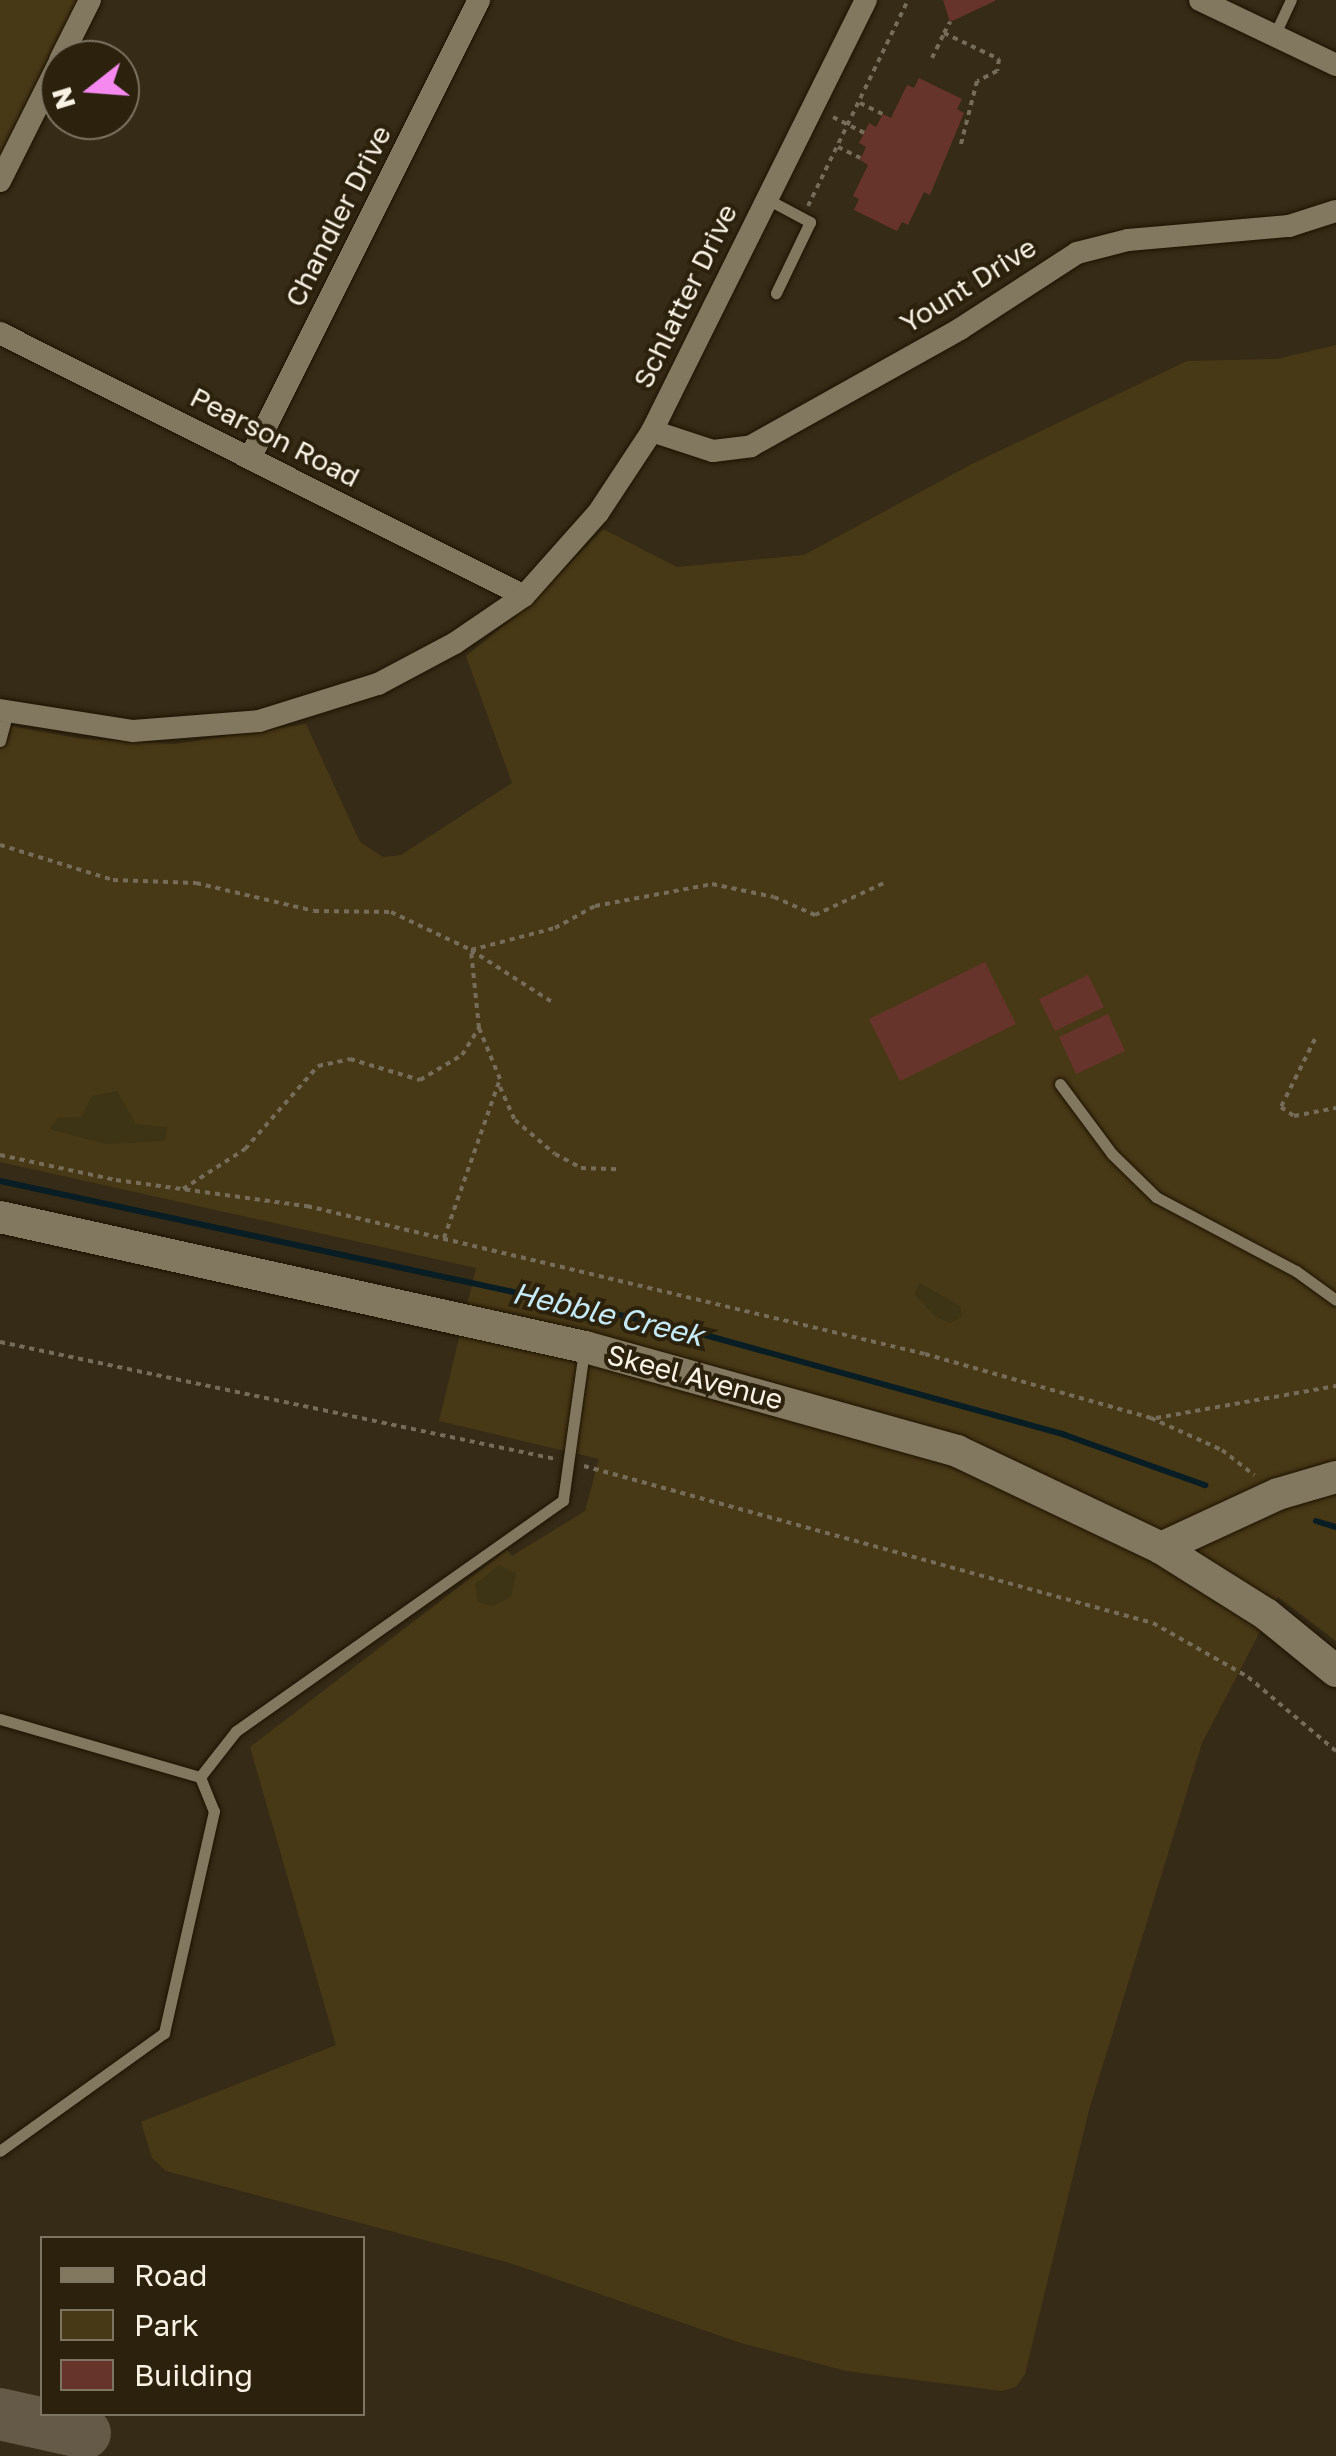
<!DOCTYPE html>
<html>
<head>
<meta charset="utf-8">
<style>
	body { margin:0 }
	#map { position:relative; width:1336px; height:2456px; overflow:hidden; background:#352b16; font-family:"Golos Text",sans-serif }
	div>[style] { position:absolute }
	.green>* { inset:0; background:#483916 }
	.sand>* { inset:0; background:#3c3414 }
	.stream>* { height:6px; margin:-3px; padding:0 3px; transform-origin:3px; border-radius:3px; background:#081d24 }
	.taxiway>* { height:52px; margin:-26px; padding:0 26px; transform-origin:26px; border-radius:26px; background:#645a47 }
	.building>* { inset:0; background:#67342b }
	.path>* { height:4px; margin-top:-2px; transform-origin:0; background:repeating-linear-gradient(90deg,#756c5a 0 5px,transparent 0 10px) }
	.roads { filter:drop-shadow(0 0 2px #1d1301) drop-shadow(0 0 2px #1d1301) }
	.lane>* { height:11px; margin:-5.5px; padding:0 5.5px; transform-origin:5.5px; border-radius:5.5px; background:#82775f }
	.street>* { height:22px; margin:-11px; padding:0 11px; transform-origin:11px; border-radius:11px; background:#82775f }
	.secondary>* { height:32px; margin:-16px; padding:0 16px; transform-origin:16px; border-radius:16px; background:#82775f }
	span { translate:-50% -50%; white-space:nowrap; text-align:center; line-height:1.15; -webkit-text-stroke:8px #2b210c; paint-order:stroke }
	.street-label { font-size:28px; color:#f8f1e4 }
	.water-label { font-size:30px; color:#c5eaf7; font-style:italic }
	.legend { position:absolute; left:40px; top:2236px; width:325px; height:180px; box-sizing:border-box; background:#2b210c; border:2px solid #7d7462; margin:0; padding:12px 18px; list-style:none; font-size:30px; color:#f8f1e4 }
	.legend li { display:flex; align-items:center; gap:20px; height:50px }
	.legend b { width:50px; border:2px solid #7d7462 }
	.north { position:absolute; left:40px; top:40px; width:100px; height:100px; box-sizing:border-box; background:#2b210c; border:2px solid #7d7462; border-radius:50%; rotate:253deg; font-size:28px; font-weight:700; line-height:40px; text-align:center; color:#f8f1e4 }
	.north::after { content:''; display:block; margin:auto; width:35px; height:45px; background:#f589ef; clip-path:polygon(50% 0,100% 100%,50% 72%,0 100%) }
</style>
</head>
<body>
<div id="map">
	<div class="green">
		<i style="clip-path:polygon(0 0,77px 0,0 156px)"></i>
		<i style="clip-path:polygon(1336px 345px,1336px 1641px,1278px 1597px,1202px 1743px,1089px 2110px,1025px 2374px,1016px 2387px,1002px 2391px,846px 2371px,741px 2343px,510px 2263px,166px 2171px,152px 2158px,141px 2122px,336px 2045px,250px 1747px,507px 1550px,512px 1556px,585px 1511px,599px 1459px,439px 1421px,476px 1268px,0 1162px,0 724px,82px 739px,175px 744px,306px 724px,360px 842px,383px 857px,401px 855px,512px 783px,466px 656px,531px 604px,603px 529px,677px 567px,804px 555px,972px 464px,1187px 361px,1277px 359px)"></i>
	</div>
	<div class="sand">
		<i style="clip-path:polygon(117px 1091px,136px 1124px,167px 1127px,165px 1141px,105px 1144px,49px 1129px,58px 1118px,81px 1117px,92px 1096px)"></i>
		<i style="clip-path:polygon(920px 1283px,960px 1306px,962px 1317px,949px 1323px,935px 1316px,914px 1294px)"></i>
		<i style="clip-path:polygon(499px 1565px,516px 1573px,511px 1597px,493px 1606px,478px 1602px,475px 1584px)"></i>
	</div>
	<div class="stream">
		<i style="left:0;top:1181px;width:696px;rotate:12.2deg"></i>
		<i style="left:680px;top:1328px;width:400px;rotate:15.5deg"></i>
		<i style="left:1065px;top:1435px;width:149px;rotate:19.7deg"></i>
		<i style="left:1316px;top:1521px;width:21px;rotate:17deg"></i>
	</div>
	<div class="taxiway">
		<i style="left:0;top:2414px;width:87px;rotate:12.6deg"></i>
	</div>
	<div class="building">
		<i style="clip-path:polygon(943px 0,995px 0,995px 1px,950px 22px)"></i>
		<i style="clip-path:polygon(919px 78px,962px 99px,957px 109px,964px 113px,930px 195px,924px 192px,908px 225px,902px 222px,897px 231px,854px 210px,859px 199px,853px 196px,868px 165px,860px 160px,866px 147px,859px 143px,869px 123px,876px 127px,883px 114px,891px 118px,907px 85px,914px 88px)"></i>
		<i style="clip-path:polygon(985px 962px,1016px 1024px,900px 1081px,869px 1019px)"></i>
		<i style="clip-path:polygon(1088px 975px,1104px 1007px,1055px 1031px,1039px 999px)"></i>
		<i style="clip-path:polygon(1108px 1014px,1125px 1051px,1076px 1074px,1059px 1037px)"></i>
	</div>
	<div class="path">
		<i style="left:944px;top:33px;width:13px;rotate:-61deg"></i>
		<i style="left:932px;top:58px;width:28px;rotate:-64deg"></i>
		<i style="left:944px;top:33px;width:61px;rotate:25.3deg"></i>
		<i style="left:999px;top:59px;width:12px;rotate:99deg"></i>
		<i style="left:997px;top:71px;width:22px;rotate:153deg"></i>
		<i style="left:977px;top:81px;width:65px;rotate:104.3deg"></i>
		<i style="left:860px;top:103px;width:25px;rotate:26deg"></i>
		<i style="left:833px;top:117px;width:35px;rotate:27deg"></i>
		<i style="left:838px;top:147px;width:25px;rotate:26deg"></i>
		<i style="left:808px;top:206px;width:229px;rotate:-64.1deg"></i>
		<i style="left:0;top:845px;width:118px;rotate:17.2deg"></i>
		<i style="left:113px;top:880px;width:83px;rotate:2.1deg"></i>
		<i style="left:196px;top:883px;width:121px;rotate:13.3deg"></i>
		<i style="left:314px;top:911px;width:77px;rotate:0.7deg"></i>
		<i style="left:391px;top:912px;width:89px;rotate:25.4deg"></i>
		<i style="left:471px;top:950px;width:87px;rotate:-14.7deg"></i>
		<i style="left:555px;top:928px;width:46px;rotate:-28.8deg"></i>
		<i style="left:595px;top:906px;width:119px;rotate:-10.6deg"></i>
		<i style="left:712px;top:884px;width:63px;rotate:11.8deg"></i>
		<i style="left:774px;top:897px;width:45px;rotate:23.7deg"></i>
		<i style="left:815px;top:915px;width:76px;rotate:-24.9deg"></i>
		<i style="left:1315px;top:1039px;width:76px;rotate:116.6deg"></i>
		<i style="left:1281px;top:1107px;width:16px;rotate:35deg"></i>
		<i style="left:1294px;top:1116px;width:43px;rotate:-10.8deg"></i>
		<i style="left:500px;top:1087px;width:36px;rotate:66deg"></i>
		<i style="left:515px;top:1120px;width:52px;rotate:40.4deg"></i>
		<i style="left:555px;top:1154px;width:30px;rotate:28deg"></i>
		<i style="left:581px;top:1168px;width:38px;rotate:2deg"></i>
		<i style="left:0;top:1155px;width:119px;rotate:12.2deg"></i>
		<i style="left:116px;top:1180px;width:193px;rotate:7.8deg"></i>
		<i style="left:307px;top:1206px;width:635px;rotate:13.47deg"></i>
		<i style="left:925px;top:1354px;width:235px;rotate:15.8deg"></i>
		<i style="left:1151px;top:1418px;width:78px;rotate:24.3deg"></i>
		<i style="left:1222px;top:1450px;width:41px;rotate:38deg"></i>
		<i style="left:183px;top:1189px;width:74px;rotate:-32.8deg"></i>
		<i style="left:245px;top:1149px;width:111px;rotate:-48.7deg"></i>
		<i style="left:318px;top:1066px;width:33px;rotate:-12deg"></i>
		<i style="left:350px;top:1059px;width:73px;rotate:16.7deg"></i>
		<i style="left:420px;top:1080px;width:49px;rotate:-30.8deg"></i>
		<i style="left:462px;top:1055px;width:32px;rotate:-58deg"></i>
		<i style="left:479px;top:1028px;width:78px;rotate:-95.9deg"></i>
		<i style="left:471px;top:950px;width:96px;rotate:32.7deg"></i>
		<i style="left:444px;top:1238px;width:169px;rotate:-70.6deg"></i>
		<i style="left:500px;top:1079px;width:55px;rotate:-112.4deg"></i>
		<i style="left:0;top:1342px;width:567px;rotate:11.9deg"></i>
		<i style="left:1156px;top:1418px;width:183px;rotate:-10.1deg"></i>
		<i style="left:584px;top:1466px;width:590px;rotate:15.43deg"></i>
		<i style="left:1153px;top:1623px;width:109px;rotate:29.6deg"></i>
		<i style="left:1248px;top:1677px;width:115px;rotate:40.1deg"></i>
	</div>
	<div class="roads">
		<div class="lane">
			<i style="left:1274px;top:36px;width:40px;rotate:-65deg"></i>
			<i style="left:767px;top:199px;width:49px;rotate:28.1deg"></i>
			<i style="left:810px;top:222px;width:79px;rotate:115.6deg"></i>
			<i style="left:0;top:741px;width:30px;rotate:-75deg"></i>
			<i style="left:1060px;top:1084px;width:87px;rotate:53.4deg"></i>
			<i style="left:1112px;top:1154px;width:62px;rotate:44.3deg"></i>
			<i style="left:1156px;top:1197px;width:158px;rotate:27.9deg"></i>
			<i style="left:1296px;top:1271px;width:49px;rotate:35.9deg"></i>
			<i style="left:0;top:1719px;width:208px;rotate:16.2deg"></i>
			<i style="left:200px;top:1777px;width:37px;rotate:68deg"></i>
			<i style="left:214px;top:1811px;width:228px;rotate:102.7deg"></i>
			<i style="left:164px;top:2033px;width:202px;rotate:144.3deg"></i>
			<i style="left:200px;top:1777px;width:58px;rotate:-52deg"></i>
			<i style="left:236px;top:1731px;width:400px;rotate:-35.2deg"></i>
			<i style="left:563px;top:1500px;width:150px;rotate:-82deg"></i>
		</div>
		<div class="street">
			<i style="left:1200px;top:0;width:151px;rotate:25.5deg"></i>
			<i style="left:60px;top:60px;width:67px;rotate:-63.4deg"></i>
			<i style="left:0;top:181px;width:134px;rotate:-63.4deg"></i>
			<i style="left:0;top:333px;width:586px;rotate:26.65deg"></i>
			<i style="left:652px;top:431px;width:64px;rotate:18.2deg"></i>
			<i style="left:713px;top:451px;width:38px;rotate:-7deg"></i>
			<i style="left:751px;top:446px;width:240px;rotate:-29.2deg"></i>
			<i style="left:960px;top:329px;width:140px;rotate:-33deg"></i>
			<i style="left:1077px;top:253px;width:53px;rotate:-14.3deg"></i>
			<i style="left:1128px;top:240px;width:162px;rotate:-5deg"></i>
			<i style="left:1289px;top:226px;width:49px;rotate:-17.7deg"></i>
			<i style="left:250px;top:458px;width:512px;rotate:-63.43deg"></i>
			<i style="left:0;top:710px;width:135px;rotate:9deg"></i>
			<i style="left:133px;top:731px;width:126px;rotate:-4.5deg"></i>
			<i style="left:259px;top:721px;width:125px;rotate:-17.3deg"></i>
			<i style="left:378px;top:684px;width:87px;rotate:-28deg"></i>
			<i style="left:455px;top:643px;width:83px;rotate:-34.3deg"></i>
			<i style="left:524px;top:596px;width:111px;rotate:-48.3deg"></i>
			<i style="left:598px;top:513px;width:98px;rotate:-56.6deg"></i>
			<i style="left:652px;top:431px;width:481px;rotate:-63.6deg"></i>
		</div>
		<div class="secondary">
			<i style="left:0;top:1217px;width:599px;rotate:12.53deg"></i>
			<i style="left:585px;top:1347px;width:386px;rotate:15.6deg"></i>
			<i style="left:957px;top:1451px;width:226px;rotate:25.4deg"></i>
			<i style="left:1161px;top:1548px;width:124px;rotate:32.2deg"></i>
			<i style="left:1266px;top:1614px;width:90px;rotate:39.2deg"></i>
			<i style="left:1161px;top:1548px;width:129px;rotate:-24.8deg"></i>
			<i style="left:1278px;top:1494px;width:60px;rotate:-16.3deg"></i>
		</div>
	</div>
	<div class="street-label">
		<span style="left:338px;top:216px;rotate:-63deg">Chandler Drive</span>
		<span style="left:968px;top:285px;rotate:-32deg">Yount Drive</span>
		<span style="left:685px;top:296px;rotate:-64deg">Schlatter Drive</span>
		<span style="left:275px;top:437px;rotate:27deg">Pearson Road</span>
		<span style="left:695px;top:1377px;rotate:15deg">Skeel Avenue</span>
	</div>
	<div class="water-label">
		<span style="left:608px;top:1314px;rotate:13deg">Hebble Creek</span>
	</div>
	<ul class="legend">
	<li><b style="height:12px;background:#82775f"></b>Road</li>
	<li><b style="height:28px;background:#483916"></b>Park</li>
	<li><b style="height:28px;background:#67342b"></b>Building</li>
	</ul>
	<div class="north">N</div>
</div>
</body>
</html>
